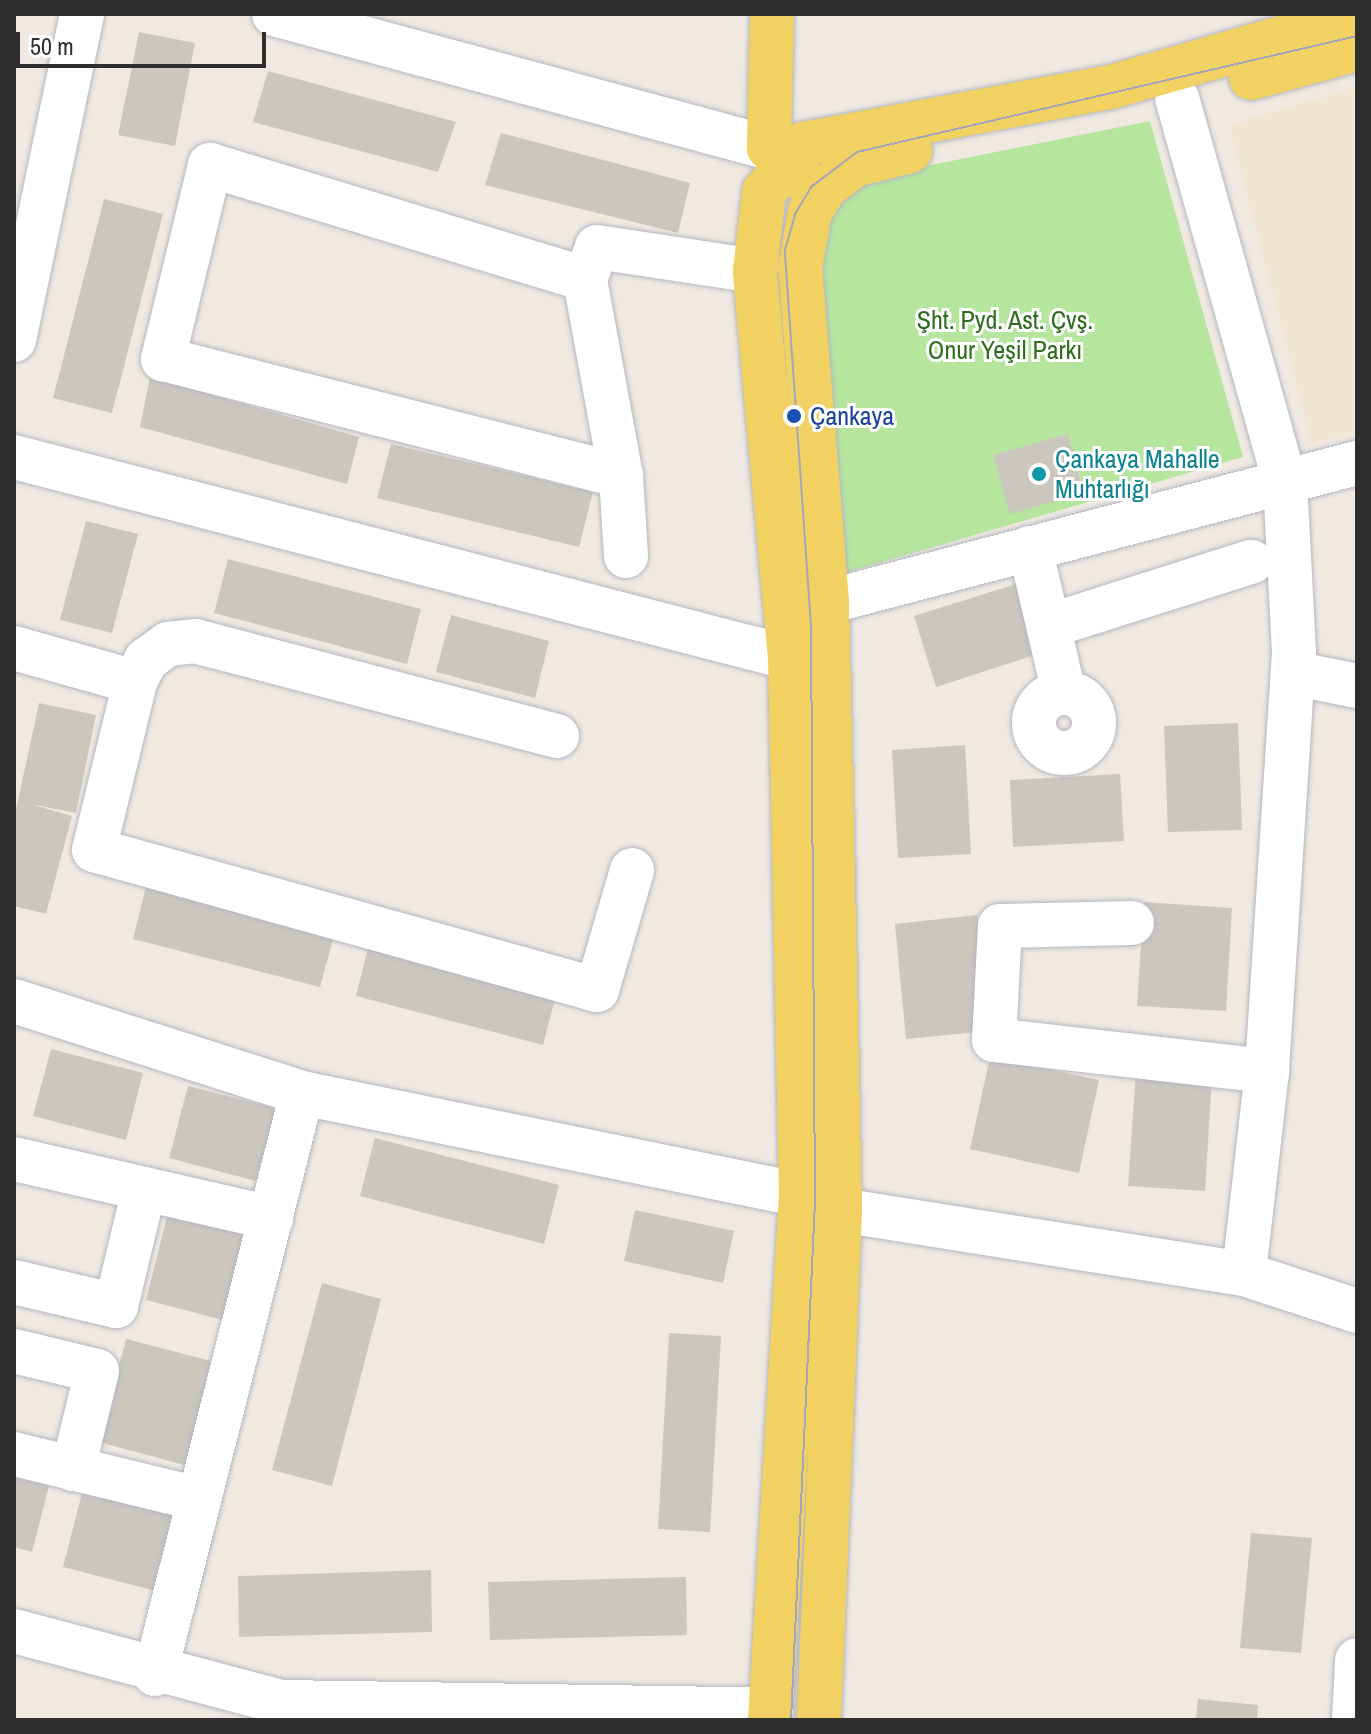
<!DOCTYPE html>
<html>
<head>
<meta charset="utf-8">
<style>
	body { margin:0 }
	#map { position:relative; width:1371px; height:1734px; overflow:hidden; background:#efe9e1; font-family:"Archivo Narrow",sans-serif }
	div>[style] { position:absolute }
	.education>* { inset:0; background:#f0e6d1 }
	.green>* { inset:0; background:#b6e59e }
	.building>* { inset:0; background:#cbc7bf }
	.roads { filter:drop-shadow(0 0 2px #b4b7c1) drop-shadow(0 0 2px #b4b7c1) }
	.minor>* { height:44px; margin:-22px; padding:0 22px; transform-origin:22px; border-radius:22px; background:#fff }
	.minor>.ring { margin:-22px; padding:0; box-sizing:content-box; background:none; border:44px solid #fff; border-radius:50% }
	.major>* { height:44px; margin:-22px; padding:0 22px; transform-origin:22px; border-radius:22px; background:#f2d163 }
	.tram>* { height:2px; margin:-1px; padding:0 1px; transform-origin:1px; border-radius:1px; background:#a3a6b8 }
	.dots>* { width:22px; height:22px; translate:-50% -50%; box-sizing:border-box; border:4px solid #fff; border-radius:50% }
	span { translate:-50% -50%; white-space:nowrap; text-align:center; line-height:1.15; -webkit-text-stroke:6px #fff; paint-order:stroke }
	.park-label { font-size:26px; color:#2c6e1b }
	.transit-label { font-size:26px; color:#164399 }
	.left { translate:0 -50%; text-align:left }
	.culture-label { font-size:26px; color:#0d838f }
	.frame { position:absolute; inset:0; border:16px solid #2e2e2e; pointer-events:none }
	.scale { position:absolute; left:16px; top:32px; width:250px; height:36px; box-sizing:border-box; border:4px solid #2e2e2e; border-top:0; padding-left:10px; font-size:24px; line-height:28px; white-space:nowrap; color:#2e2e2e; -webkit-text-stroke:6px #fff; paint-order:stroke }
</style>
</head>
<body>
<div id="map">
	<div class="education">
		<i style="clip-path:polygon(1357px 87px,1357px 432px,1312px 444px,1229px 125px)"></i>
	</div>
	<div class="green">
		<i style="clip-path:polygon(1150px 121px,1243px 457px,837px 575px,814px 264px,821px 229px,857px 180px)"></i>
	</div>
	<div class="building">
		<i style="clip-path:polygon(139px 32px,195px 43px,175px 146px,118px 135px)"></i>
		<i style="clip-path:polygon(268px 71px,456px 122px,438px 172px,253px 122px)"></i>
		<i style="clip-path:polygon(501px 133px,690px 183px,678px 233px,485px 185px)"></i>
		<i style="clip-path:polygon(104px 199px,163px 214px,112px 413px,53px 398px)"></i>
		<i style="clip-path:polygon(150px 377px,359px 437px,347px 484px,140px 427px)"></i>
		<i style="clip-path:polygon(1068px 434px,1084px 493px,1010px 514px,993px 455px)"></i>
		<i style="clip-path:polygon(391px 444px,593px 492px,579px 547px,377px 498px)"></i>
		<i style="clip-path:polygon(86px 521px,138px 534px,112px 633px,60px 620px)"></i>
		<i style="clip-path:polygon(228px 559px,421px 609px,407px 664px,214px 613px)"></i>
		<i style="clip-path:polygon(1016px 584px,1038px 654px,936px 687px,914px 616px)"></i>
		<i style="clip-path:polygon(451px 615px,549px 641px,535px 698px,436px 672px)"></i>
		<i style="clip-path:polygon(39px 703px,96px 715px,76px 813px,30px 804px,72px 816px,46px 914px,14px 906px,14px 819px)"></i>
		<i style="clip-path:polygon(1238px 723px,1242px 830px,1168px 832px,1164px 726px)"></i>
		<i style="clip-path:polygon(965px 745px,971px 854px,898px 858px,892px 750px)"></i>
		<i style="clip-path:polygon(1120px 774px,1124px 841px,1013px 847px,1010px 780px)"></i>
		<i style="clip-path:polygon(147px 882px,335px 932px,320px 987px,133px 939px)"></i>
		<i style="clip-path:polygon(1144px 902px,1232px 908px,1226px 1011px,1137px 1006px)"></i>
		<i style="clip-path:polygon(977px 915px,988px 1031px,906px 1039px,895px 924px)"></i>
		<i style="clip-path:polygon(370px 940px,558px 988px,543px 1045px,356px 996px)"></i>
		<i style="clip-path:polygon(51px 1049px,143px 1073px,126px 1140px,33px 1116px)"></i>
		<i style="clip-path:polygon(990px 1057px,1099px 1080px,1079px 1173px,970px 1149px)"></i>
		<i style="clip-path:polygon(1136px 1072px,1212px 1077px,1205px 1191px,1128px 1186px)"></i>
		<i style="clip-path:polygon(188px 1086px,283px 1110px,264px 1183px,169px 1158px)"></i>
		<i style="clip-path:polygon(375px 1138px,559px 1185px,544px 1244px,360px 1196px)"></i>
		<i style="clip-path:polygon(170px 1205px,248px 1225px,223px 1320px,146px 1300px)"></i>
		<i style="clip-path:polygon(635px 1210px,734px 1231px,723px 1283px,624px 1261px)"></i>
		<i style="clip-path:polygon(322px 1283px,381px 1299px,332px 1486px,272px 1470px)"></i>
		<i style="clip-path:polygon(669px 1333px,721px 1336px,710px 1532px,658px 1529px)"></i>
		<i style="clip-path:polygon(126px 1339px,215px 1362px,188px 1466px,99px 1442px)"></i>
		<i style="clip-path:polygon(14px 1461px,53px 1471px,32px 1552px,14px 1547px)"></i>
		<i style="clip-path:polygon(86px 1478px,183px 1504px,160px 1592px,63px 1567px)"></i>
		<i style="clip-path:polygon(1251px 1533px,1312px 1538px,1301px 1653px,1240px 1648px)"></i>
		<i style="clip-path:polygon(431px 1570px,432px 1632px,239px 1637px,238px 1576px)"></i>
		<i style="clip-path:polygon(686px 1577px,687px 1635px,490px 1640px,488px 1582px)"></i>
		<i style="clip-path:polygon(1198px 1699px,1258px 1705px,1257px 1720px,1196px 1720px)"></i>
	</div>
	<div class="roads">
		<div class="minor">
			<i style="left:274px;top:14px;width:513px;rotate:15.15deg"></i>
			<i style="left:1177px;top:98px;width:398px;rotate:74.3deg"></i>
			<i style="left:1285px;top:481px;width:171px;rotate:87deg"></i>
			<i style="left:1294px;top:652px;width:420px;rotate:93.7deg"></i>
			<i style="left:1267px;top:1071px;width:204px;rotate:96.5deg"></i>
			<i style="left:585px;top:279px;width:392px;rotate:-163.1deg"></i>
			<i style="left:210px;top:165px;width:200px;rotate:103.6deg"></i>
			<i style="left:163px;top:359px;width:473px;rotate:14.3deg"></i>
			<i style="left:14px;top:340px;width:333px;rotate:-78.2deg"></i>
			<i style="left:14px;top:457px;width:802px;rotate:14.52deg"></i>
			<i style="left:790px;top:658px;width:67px;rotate:-56.5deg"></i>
			<i style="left:827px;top:602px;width:548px;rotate:-14.7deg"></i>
			<i style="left:1030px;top:548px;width:149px;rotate:76.8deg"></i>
			<i style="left:626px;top:556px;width:80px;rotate:-93.6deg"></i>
			<i style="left:621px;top:476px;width:200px;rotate:-100.4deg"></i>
			<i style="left:585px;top:279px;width:34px;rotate:-69deg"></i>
			<i style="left:597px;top:247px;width:160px;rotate:8.6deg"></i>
			<i style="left:1052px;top:625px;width:209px;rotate:-17.6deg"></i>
			<i style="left:14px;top:648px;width:126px;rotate:15.7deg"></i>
			<i style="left:1293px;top:673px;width:65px;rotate:11.5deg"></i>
			<i class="ring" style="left:1034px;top:693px;width:16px;height:16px"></i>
			<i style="left:557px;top:736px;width:373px;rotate:-165.3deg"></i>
			<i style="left:196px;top:641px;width:28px;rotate:174deg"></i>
			<i style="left:168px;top:644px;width:27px;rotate:144deg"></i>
			<i style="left:146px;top:660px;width:25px;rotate:117deg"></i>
			<i style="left:135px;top:682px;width:173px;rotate:103.7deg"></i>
			<i style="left:94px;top:850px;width:522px;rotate:15.55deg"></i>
			<i style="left:597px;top:990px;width:125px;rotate:-73.7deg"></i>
			<i style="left:1132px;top:923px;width:132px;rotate:178.7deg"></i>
			<i style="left:1000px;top:926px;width:114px;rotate:93deg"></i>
			<i style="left:994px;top:1040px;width:275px;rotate:6.5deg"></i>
			<i style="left:14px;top:1001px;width:302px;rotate:17.7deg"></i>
			<i style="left:302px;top:1093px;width:509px;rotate:11.55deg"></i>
			<i style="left:801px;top:1195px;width:42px;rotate:21deg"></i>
			<i style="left:840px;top:1210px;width:409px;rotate:9deg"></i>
			<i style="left:1244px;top:1274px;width:119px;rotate:18.1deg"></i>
			<i style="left:14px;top:1159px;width:264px;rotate:12.9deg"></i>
			<i style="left:14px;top:1282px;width:105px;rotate:13.2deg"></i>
			<i style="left:116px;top:1306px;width:120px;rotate:-76.5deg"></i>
			<i style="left:14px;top:1351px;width:85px;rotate:13.5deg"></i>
			<i style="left:97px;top:1371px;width:101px;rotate:103.8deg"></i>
			<i style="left:14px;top:1454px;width:190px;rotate:13.7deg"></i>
			<i style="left:14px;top:1631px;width:276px;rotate:14.9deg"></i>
			<i style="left:281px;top:1702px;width:490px;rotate:0.9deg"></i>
			<i style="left:155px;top:1674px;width:599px;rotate:-75.8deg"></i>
			<i style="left:1354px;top:1720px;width:60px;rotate:-87.1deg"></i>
		</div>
		<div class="major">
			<i style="left:772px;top:14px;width:134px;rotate:91.3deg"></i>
			<i style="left:769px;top:148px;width:50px;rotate:43.4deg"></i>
			<i style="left:1251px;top:78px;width:110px;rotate:-15.3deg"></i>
			<i style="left:770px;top:1720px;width:526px;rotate:-86.62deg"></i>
			<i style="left:801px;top:1195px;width:537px;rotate:-91.17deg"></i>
			<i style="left:790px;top:658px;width:389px;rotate:-95.2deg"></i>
			<i style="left:755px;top:271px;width:80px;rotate:-83.5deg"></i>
			<i style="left:764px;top:192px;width:62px;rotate:-50.9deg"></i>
			<i style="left:803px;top:144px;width:313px;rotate:-10.5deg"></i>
			<i style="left:1111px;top:87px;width:256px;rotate:-16.1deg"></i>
			<i style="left:819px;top:1720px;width:510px;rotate:-87.64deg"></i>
			<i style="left:840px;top:1210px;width:608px;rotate:-91.22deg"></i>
			<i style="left:827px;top:602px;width:335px;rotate:-94.6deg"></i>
			<i style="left:800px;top:268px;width:57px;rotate:-79.9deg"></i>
			<i style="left:810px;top:212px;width:28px;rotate:-58deg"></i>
			<i style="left:825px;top:188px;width:37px;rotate:-38deg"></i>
			<i style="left:854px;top:165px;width:58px;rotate:-14deg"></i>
		</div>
	</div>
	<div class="tram">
		<i style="left:791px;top:1720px;width:519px;rotate:-87.35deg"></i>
		<i style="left:815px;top:1202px;width:576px;rotate:-90.4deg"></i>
		<i style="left:811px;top:626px;width:377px;rotate:-94deg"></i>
		<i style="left:785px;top:250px;width:37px;rotate:-74deg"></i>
		<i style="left:795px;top:214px;width:31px;rotate:-59deg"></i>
		<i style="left:811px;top:187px;width:58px;rotate:-37.3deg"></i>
		<i style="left:857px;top:152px;width:513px;rotate:-13.06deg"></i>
	</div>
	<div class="dots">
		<i style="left:794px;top:416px;background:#1a4fb4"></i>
		<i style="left:1039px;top:474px;background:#0f9aa8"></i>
	</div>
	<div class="park-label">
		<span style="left:1005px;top:335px">Şht. Pyd. Ast. Çvş.<br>Onur Yeşil Parkı</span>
	</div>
	<div class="transit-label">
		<span class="left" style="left:810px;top:416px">Çankaya</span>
	</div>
	<div class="culture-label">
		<span class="left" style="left:1055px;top:474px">Çankaya Mahalle<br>Muhtarlığı</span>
	</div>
	<div class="frame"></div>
	<div class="scale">50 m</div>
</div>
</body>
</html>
